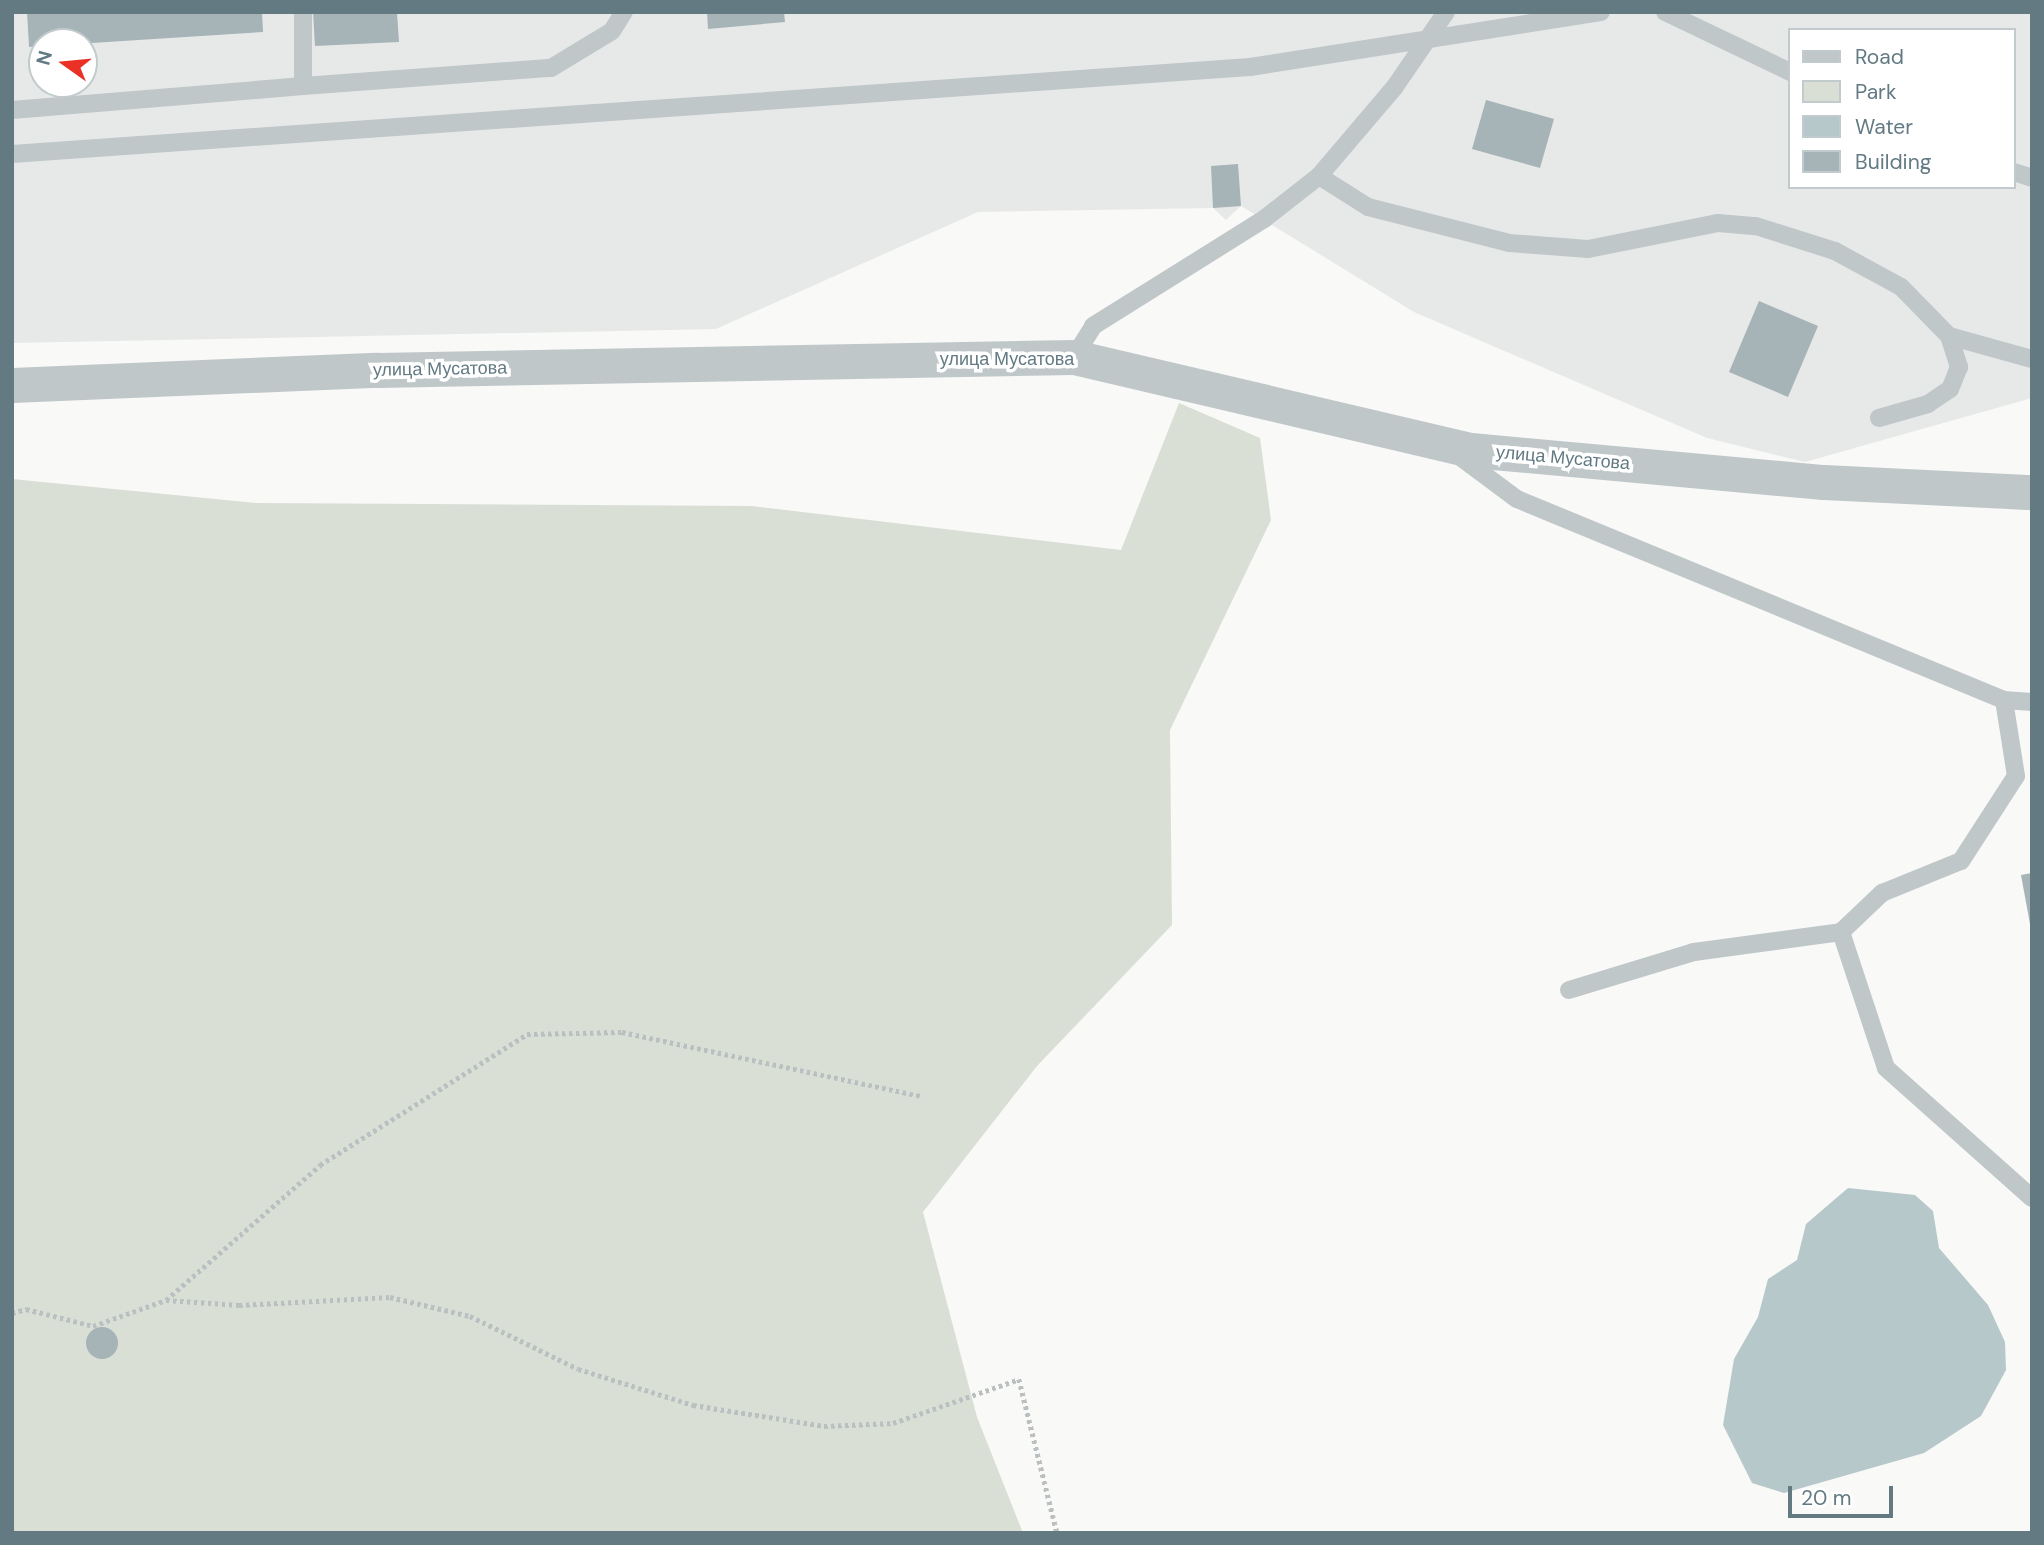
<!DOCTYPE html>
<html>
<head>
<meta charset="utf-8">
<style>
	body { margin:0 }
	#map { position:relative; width:2044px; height:1545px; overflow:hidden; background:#f9f9f7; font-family:"DM Sans",sans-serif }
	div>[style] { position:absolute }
	.built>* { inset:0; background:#e7e9e8 }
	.green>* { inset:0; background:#dadfd6 }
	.water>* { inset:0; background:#b6c8c9 }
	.building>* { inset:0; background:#a6b3b7 }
	.round { border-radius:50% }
	.path>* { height:4.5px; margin-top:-2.25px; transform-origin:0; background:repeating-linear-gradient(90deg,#babfc1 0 3.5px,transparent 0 7px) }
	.service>* { height:18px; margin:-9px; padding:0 9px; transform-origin:9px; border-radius:9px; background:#c0c7c9 }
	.minor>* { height:35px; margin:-17.5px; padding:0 17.5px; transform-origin:17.5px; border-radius:17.5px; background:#c0c7c9 }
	span { translate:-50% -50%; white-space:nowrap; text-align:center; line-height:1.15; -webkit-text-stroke:7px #fff; paint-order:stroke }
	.street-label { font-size:18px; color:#637a83 }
	.frame { position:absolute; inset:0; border:14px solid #637a83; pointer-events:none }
	.legend { position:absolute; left:1788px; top:28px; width:228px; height:161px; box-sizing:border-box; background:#fff; border:2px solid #c1cacd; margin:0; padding:9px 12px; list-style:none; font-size:21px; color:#637a83 }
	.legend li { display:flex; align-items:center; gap:14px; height:35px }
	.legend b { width:35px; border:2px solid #c1cacd }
	.north { position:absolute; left:28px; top:28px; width:70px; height:70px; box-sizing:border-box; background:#fff; border:2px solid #c1cacd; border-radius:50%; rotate:285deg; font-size:19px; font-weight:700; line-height:28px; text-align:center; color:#637a83 }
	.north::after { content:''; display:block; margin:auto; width:24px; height:32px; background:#eb3025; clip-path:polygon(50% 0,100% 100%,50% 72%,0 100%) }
	.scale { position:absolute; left:1788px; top:1486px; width:105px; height:32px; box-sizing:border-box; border:4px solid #637a83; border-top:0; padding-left:9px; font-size:21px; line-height:24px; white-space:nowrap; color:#637a83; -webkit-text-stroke:5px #fff; paint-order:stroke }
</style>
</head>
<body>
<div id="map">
	<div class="built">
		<i style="clip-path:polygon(evenodd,12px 12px,2032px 12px,2032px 398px,1805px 462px,1707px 438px,1414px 312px,1241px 206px,1226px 220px,1213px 208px,978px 212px,716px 329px,12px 343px,12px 12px,1790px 30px,2014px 30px,2014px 187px,1790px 187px,1790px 30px,12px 12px,42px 42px,84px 42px,84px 84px,42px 84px,42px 42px)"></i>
	</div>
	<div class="green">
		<i style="clip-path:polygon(1179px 403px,1260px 438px,1271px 520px,1170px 730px,1172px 925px,1037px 1066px,923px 1212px,977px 1417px,1023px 1533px,12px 1533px,12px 479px,257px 503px,752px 506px,1121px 550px)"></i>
	</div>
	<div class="water">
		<i style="clip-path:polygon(1848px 1188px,1915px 1195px,1933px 1211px,1939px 1248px,1988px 1305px,2005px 1342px,2006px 1370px,1981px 1416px,1924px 1453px,1784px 1493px,1752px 1483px,1723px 1425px,1734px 1359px,1758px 1317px,1768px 1279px,1797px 1260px,1806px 1224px)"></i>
	</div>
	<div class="building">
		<i style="clip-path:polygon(27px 12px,262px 12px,263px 32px,29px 47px)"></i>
		<i style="clip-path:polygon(313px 12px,397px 12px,399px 42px,315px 46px)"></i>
		<i style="clip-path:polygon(707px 12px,784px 12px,785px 22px,708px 29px)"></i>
		<i style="clip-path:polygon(1486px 100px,1554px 119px,1540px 168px,1472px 149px)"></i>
		<i style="clip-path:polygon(1238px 164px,1241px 206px,1213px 208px,1211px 166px)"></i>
		<i style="clip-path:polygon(1759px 301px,1818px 326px,1788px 397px,1729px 372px)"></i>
		<i style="clip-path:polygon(2032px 873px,2032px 924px,2030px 924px,2021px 875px)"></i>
		<i class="round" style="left:86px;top:1327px;width:32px;height:32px"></i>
	</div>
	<div class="path">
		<i style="left:166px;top:1300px;width:73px;rotate:3.9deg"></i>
		<i style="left:239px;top:1305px;width:151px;rotate:-3deg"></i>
		<i style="left:390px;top:1297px;width:82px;rotate:13.4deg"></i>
		<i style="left:470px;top:1316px;width:120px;rotate:26.1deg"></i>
		<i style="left:578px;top:1369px;width:121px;rotate:17.4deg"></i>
		<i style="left:693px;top:1405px;width:133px;rotate:9.1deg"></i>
		<i style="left:824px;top:1426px;width:69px;rotate:-2.5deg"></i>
		<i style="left:893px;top:1423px;width:133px;rotate:-19.2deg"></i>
		<i style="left:1019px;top:1379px;width:159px;rotate:76.1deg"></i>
		<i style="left:12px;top:1313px;width:15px;rotate:-16deg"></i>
		<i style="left:26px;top:1309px;width:69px;rotate:14.2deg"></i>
		<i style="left:93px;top:1326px;width:77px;rotate:-19.6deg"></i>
		<i style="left:166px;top:1300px;width:205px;rotate:-41.2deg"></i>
		<i style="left:320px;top:1165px;width:245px;rotate:-32.3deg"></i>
		<i style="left:527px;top:1034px;width:95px;rotate:-1.2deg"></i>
		<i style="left:622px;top:1032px;width:306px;rotate:12.1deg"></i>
	</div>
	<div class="service">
		<i style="left:1665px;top:12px;width:139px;rotate:25.6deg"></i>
		<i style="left:303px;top:86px;width:249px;rotate:-4.2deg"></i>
		<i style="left:551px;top:68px;width:71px;rotate:-31.2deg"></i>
		<i style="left:612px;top:31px;width:22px;rotate:-58deg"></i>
		<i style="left:12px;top:110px;width:292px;rotate:-4.7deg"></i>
		<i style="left:303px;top:86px;width:74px;rotate:-90deg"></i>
		<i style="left:12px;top:154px;width:1241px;rotate:-4.02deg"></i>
		<i style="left:1250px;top:67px;width:355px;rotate:-8.9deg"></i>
		<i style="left:2014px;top:172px;width:19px;rotate:18deg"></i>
		<i style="left:1319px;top:176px;width:58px;rotate:32.3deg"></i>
		<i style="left:1368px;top:207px;width:146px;rotate:14.3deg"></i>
		<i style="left:1509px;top:243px;width:79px;rotate:4.3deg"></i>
		<i style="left:1588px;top:249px;width:133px;rotate:-11.3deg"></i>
		<i style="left:1718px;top:223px;width:38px;rotate:5deg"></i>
		<i style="left:1756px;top:226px;width:83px;rotate:17.6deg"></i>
		<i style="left:1835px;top:251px;width:75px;rotate:28.6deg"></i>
		<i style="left:1901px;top:287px;width:69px;rotate:45.6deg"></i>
		<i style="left:1949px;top:336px;width:33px;rotate:72deg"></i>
		<i style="left:1959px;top:367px;width:24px;rotate:112deg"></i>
		<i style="left:1950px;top:389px;width:27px;rotate:146deg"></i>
		<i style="left:1928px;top:404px;width:51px;rotate:164.1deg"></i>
		<i style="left:1949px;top:336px;width:86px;rotate:15.5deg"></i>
		<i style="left:1074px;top:357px;width:36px;rotate:-58deg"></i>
		<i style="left:1093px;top:326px;width:202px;rotate:-32deg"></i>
		<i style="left:1264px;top:219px;width:70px;rotate:-38deg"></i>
		<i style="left:1319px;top:176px;width:116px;rotate:-49.6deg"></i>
		<i style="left:1394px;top:88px;width:92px;rotate:-55.6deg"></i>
		<i style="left:1459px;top:456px;width:72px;rotate:36.6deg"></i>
		<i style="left:1517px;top:499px;width:527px;rotate:22.43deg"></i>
		<i style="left:2004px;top:700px;width:28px;rotate:4deg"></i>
		<i style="left:1841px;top:932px;width:143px;rotate:71.7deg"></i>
		<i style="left:1886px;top:1068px;width:195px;rotate:41.7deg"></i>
		<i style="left:1569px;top:990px;width:131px;rotate:-16.9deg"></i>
		<i style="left:1694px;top:952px;width:148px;rotate:-7.7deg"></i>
		<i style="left:1841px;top:932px;width:57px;rotate:-43.6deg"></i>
		<i style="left:1882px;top:893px;width:85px;rotate:-22.1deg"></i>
		<i style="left:1961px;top:861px;width:101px;rotate:-57.1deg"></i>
		<i style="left:2016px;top:776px;width:77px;rotate:-99deg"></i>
	</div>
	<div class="minor">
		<i style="left:12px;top:385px;width:365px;rotate:-2.4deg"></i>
		<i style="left:377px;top:370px;width:697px;rotate:-1.07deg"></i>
		<i style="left:1074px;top:357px;width:408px;rotate:13.2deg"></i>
		<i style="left:1471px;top:450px;width:354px;rotate:5.2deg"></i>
		<i style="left:1824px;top:482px;width:208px;rotate:2.8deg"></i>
	</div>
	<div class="street-label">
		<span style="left:1007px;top:359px">улица Мусатова</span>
		<span style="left:440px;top:369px;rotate:-1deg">улица Мусатова</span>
		<span style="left:1563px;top:458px;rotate:5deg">улица Мусатова</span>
	</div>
	<div class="frame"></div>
	<ul class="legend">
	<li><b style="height:9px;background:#c0c7c9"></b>Road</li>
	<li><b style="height:19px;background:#dadfd6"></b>Park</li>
	<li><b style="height:19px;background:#b6c8c9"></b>Water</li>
	<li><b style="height:19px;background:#a6b3b7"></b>Building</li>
	</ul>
	<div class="north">N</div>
	<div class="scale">20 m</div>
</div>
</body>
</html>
